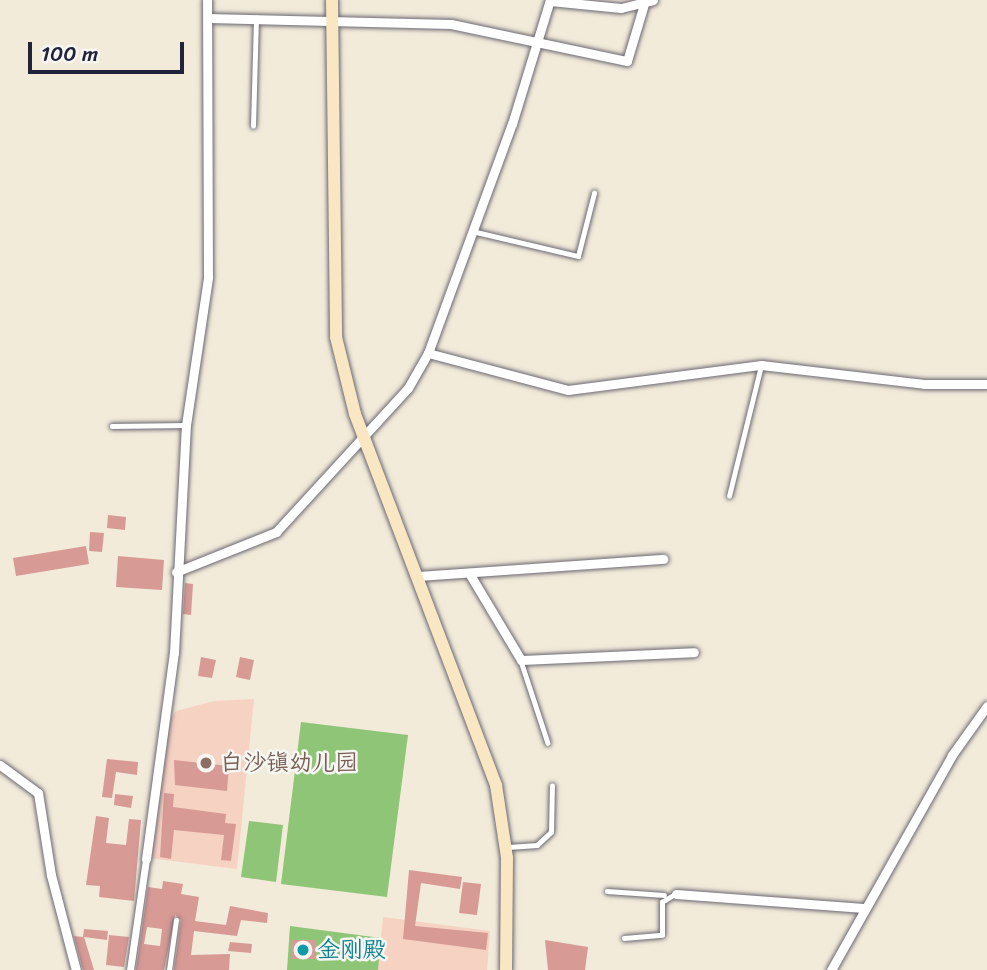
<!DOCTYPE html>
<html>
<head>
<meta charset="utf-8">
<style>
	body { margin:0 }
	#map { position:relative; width:987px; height:970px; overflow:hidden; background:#f2ebda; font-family:Sriracha,"LXGW WenKai TC",sans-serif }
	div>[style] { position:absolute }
	.built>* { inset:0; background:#f6d2c3 }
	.green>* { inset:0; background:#8ec577 }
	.building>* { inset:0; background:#d79a95 }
	.roads { filter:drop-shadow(0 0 2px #6b6873) drop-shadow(0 0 2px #6b6873) }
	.service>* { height:4.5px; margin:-2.25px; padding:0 2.25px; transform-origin:2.25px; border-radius:2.25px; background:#fff }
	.pedestrian>* { height:7px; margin:-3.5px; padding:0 3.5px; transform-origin:3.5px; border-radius:3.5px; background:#fff }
	.minor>* { height:9px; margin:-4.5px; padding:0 4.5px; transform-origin:4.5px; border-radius:4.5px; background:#fff }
	.secondary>* { height:12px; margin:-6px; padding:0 6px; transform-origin:6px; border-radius:6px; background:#f9e7c3 }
	.dots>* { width:19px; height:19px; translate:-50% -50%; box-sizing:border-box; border:4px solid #f6f6f2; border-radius:50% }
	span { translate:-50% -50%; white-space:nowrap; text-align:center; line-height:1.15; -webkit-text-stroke:5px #f6f6f2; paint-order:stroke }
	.education-label { font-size:23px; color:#785e54 }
	.left { translate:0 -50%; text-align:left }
	.culture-label { font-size:23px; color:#0d838f }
	.scale { position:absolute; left:28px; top:42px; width:156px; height:32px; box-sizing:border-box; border:4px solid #22223b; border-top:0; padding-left:9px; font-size:21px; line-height:24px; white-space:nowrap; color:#22223b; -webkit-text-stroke:5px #f6f6f2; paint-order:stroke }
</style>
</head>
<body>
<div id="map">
	<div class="built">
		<i style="clip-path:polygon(254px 699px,237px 869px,149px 858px,169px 720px,176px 711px,214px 701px)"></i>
		<i style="clip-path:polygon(383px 917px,490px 931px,487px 970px,378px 970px)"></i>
	</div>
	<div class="green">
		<i style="clip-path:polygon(301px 722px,408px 735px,387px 897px,281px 884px)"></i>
		<i style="clip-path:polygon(249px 821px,283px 825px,276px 882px,241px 877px)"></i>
		<i style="clip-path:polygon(290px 926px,381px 938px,378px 970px,287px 970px)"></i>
	</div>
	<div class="building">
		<i style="clip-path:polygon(108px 515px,126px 517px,125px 530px,107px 528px)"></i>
		<i style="clip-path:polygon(90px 532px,104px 533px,102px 552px,89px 551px)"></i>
		<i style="clip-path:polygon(86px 546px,89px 564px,16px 576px,13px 558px)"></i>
		<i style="clip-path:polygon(118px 556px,164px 560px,162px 590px,116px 587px)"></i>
		<i style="clip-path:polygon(185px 583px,193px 584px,191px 615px,183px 614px)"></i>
		<i style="clip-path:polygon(201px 657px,216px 660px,212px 678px,198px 676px)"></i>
		<i style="clip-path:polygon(240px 657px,254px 660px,250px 680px,236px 677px)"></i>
		<i style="clip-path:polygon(107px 759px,138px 762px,137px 775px,116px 772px,112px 798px,102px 797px)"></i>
		<i style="clip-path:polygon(174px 760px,229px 766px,227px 791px,175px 785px)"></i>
		<i style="clip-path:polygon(164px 793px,174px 794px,173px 807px,226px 814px,225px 823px,236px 824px,231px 861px,221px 860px,224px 835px,174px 830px,171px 859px,160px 857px)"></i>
		<i style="clip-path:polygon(115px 794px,133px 796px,131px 808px,114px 805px)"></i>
		<i style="clip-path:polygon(96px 816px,109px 818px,106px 843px,126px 845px,129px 819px,141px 820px,134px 901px,99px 897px,100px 886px,86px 885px)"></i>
		<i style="clip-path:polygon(409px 870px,462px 877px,460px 889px,421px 883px,415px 926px,488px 933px,486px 950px,403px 939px)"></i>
		<i style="clip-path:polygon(evenodd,163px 881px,183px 884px,181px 894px,199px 897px,195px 921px,226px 925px,230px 906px,268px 913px,267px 923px,241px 920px,237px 936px,194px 931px,191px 955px,230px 954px,229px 970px,174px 970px,181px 920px,175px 915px,164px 970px,136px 970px,148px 887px,162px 889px,163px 881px,147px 927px,162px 929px,160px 946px,144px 944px,147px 927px)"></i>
		<i style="clip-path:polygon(463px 882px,481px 884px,477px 915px,459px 913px)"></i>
		<i style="clip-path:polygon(84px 929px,108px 931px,107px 940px,84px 937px,94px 970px,83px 970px,74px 936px,83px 937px)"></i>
		<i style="clip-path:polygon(109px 935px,129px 937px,124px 967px,106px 965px)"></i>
		<i style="clip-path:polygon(292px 940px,315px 940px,315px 959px,292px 959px)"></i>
		<i style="clip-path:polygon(545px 940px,588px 947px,585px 970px,548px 970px)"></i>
		<i style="clip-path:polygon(230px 942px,252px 944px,251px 953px,228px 951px)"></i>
	</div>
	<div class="roads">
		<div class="service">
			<i style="left:253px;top:126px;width:108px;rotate:-88.4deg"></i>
			<i style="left:472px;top:231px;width:109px;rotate:13.3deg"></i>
			<i style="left:578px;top:256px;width:65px;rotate:-75.7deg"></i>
			<i style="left:112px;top:426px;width:73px;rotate:-0.8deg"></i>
			<i style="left:729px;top:496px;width:134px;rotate:-76.2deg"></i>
			<i style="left:521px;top:661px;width:86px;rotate:71.8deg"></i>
			<i style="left:508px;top:847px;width:29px;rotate:-4deg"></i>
			<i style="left:537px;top:845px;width:19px;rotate:-43deg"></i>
			<i style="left:551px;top:832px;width:46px;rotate:-88.8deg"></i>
			<i style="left:607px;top:891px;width:57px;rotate:4deg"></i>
			<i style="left:624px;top:938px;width:38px;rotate:-5deg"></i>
			<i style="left:662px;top:935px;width:33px;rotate:-90deg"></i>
			<i style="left:662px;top:902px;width:15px;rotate:-32deg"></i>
			<i style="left:169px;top:970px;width:50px;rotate:-82deg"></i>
		</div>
		<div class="pedestrian">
			<i style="left:130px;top:970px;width:112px;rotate:-81.8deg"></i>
		</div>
		<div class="minor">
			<i style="left:550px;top:1px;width:71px;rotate:5.6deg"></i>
			<i style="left:621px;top:8px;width:33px;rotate:-14deg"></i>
			<i style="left:208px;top:18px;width:243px;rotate:1.4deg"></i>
			<i style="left:451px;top:24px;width:180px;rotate:11.9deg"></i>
			<i style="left:627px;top:61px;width:59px;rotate:-73.4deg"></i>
			<i style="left:428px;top:353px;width:145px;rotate:14.8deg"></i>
			<i style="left:568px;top:390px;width:195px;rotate:-7.4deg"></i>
			<i style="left:761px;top:365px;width:164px;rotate:6.6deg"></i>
			<i style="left:924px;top:384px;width:63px"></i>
			<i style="left:176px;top:572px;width:108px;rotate:-21.8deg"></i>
			<i style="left:276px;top:532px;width:195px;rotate:-47.5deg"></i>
			<i style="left:408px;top:388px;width:40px;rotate:-60.3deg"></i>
			<i style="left:428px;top:353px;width:244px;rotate:-69.9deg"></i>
			<i style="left:512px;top:124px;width:130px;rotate:-73deg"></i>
			<i style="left:469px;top:573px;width:101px;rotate:59.1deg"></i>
			<i style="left:521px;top:660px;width:173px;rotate:-2.6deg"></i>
			<i style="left:419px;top:576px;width:245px;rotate:-4deg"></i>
			<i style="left:0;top:765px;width:47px;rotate:36.4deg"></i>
			<i style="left:38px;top:793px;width:83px;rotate:81deg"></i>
			<i style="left:51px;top:875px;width:98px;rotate:75.3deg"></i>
			<i style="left:146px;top:859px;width:208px;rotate:-82.3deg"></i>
			<i style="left:174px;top:653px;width:228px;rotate:-87deg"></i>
			<i style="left:186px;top:425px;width:150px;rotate:-81.5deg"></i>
			<i style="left:208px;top:277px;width:277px;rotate:-90.2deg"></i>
			<i style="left:676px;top:894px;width:188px;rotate:4.3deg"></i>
			<i style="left:831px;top:970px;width:247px;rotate:-60.6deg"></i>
			<i style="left:952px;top:755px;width:60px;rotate:-54.5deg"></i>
		</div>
		<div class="secondary">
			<i style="left:332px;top:0;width:337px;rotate:89.3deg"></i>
			<i style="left:336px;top:337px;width:79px;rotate:76.1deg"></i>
			<i style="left:355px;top:414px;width:397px;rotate:69.2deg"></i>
			<i style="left:496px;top:785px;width:74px;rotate:81.4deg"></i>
			<i style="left:507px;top:858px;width:112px;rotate:90.5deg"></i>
		</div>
	</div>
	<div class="dots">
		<i style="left:206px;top:763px;background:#8d6e63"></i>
		<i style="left:303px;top:950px;background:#0f9aa8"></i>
	</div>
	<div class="education-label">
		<span class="left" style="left:220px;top:763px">白沙镇幼儿园</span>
	</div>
	<div class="culture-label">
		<span class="left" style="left:317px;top:950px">金刚殿</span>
	</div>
	<div class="scale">100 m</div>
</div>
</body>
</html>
